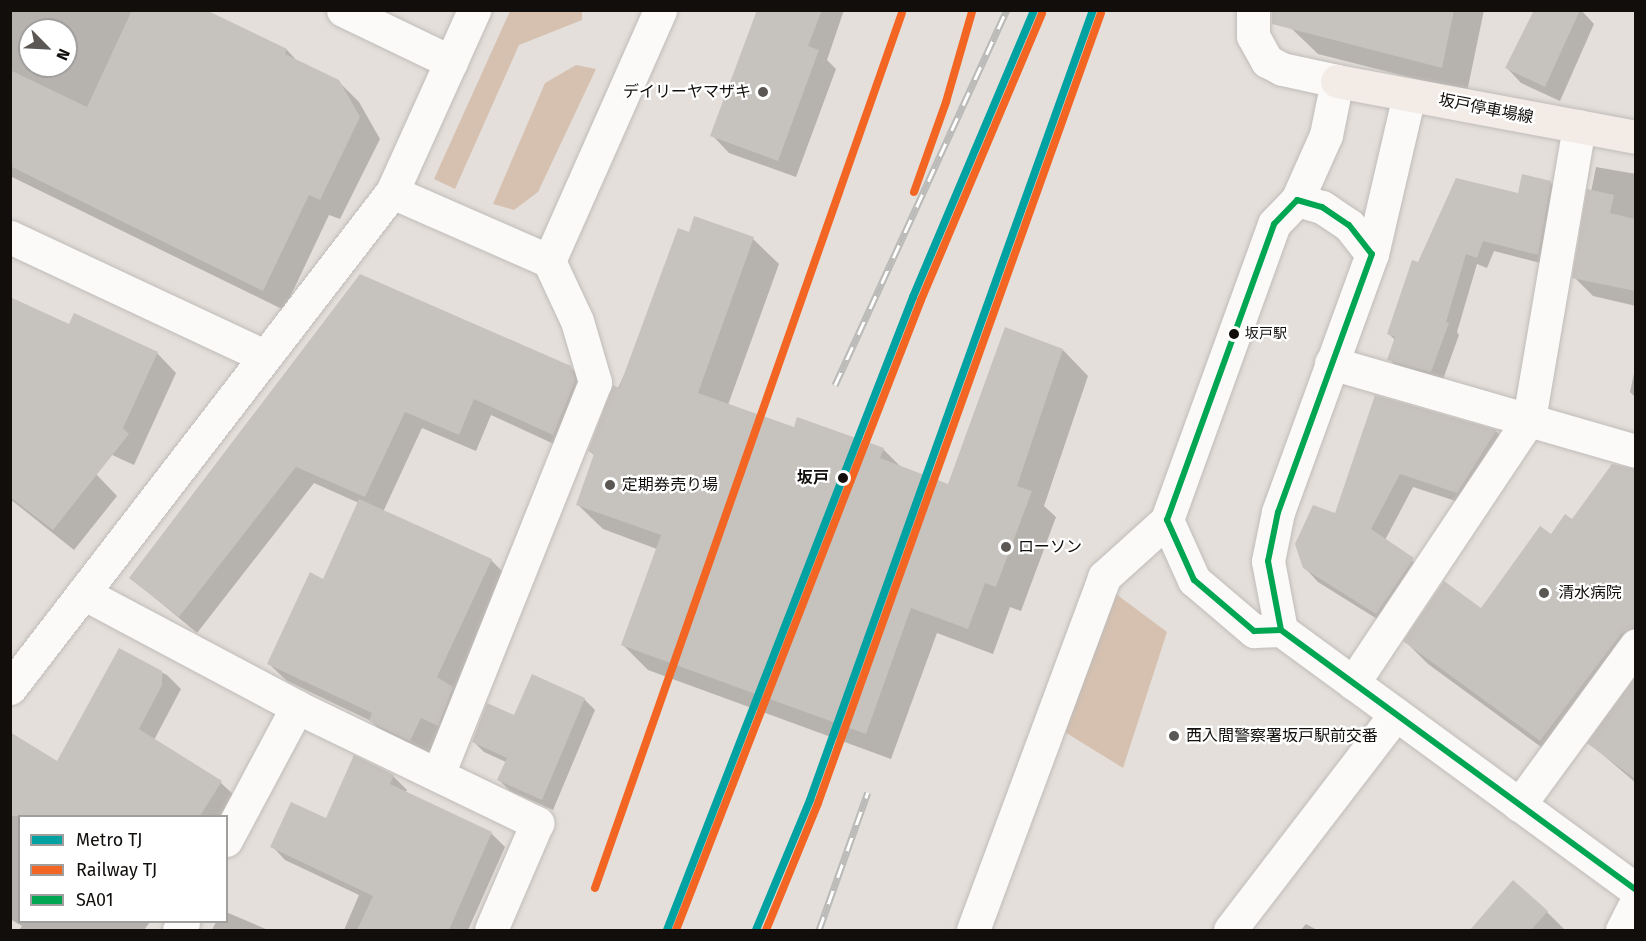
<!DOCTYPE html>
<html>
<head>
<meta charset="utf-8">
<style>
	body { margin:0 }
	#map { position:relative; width:1646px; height:941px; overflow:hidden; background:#e4dfda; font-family:"Fira Sans","Noto Sans JP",sans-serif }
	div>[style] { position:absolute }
	.green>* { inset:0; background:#d6c1b0 }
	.shadow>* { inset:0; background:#0003 }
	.building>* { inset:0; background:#c6c2be }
	.roads { filter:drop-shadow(0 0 2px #c0bcb9) drop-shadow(0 0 2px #c0bcb9) }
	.minor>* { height:33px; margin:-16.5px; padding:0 16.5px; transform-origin:16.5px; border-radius:16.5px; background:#fbfaf9 }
	.major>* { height:33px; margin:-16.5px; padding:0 16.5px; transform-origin:16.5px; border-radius:16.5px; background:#f2ebe6 }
	.rail>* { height:7px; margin-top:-3.5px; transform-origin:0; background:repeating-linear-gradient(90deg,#fff 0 14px,#babab8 0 28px); box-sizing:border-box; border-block:2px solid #babab8 }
	.bus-1>* { height:6px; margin:-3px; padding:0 3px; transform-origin:3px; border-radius:3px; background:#00a651 }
	.rail-1>* { height:8px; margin:-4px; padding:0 4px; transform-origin:4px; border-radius:4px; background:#f26522 }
	.metro-1>* { height:8px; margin:-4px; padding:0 4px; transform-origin:4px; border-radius:4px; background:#02a2a2 }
	.dots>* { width:16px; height:16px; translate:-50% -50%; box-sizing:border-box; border:3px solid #fff; border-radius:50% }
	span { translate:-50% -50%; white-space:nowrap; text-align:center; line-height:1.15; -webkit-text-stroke:4.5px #fff; paint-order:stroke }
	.bus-label { font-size:14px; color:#110e0c }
	.left { translate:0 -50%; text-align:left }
	.poi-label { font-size:16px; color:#110e0c }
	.right { translate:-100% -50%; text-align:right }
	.street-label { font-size:16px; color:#110e0c }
	.stop-label { font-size:16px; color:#110e0c; font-weight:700 }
	.frame { position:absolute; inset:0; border:12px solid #110e0c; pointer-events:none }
	.legend { position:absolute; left:18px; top:815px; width:210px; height:108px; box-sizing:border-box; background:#fff; border:2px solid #a09f9e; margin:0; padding:8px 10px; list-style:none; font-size:18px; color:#110e0c }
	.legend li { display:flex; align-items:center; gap:12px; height:30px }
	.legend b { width:30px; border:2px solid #a09f9e }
	.north { position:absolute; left:18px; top:18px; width:60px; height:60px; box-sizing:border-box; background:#fff; border:2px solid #a09f9e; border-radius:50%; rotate:114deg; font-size:16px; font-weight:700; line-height:24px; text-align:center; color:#110e0c }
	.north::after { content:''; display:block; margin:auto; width:21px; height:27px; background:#5b5754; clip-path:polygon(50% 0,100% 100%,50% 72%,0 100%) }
</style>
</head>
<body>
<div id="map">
	<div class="green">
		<i style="clip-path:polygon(510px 11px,582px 11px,582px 20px,519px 45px,455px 189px,434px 179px)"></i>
		<i style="clip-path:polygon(576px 65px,596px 69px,538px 192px,514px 210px,493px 204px,545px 83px)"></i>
		<i style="clip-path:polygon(1112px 591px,1167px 632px,1123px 768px,1060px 729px)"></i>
	</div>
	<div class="shadow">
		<i style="clip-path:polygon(evenodd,10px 10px,202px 10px,287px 50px,299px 63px,338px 81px,359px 102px,380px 139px,340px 219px,329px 215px,284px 310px,10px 176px,10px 10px,30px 30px,66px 30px,66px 66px,30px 66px,30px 30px)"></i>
		<i style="clip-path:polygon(758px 10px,844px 10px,827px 60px,836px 69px,796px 177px,729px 153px,712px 135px)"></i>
		<i style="clip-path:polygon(1289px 10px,1484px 10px,1467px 92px,1318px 54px,1292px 29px)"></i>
		<i style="clip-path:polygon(1536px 10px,1581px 10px,1594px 24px,1560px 101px,1521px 83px,1507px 68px)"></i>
		<i style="clip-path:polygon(1596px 167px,1636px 174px,1636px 306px,1593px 296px,1574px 277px)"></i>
		<i style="clip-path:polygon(1550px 182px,1561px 193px,1548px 265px,1494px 251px,1487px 268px,1477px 264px,1457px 332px,1459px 335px,1442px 382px,1400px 370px,1389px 359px,1395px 340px,1389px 334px,1419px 264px,1519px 194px)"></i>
		<i style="clip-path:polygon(689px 234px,753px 239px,779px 264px,728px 405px,794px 429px,883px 449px,902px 468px,949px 485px,1063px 350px,1088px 376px,1044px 506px,1056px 517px,1021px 611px,1010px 607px,993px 654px,937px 633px,891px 759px,648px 670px,622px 644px,657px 549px,603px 529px,577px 504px,595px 456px,589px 451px)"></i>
		<i style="clip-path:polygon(361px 276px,570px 367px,588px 385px,571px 452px,491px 415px,476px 451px,422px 428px,383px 512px,491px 560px,509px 578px,428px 757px,388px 738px,371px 721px,287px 681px,269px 664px,324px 581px,359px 503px,314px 483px,197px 633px,131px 578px)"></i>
		<i style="clip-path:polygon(70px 326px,157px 353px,176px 373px,134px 465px,10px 408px)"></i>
		<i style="clip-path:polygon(1636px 364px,1636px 398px,1630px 392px)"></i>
		<i style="clip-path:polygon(1376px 397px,1497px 432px,1510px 445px,1471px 506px,1413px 487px,1385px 540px,1427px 572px,1390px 627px,1318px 582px,1304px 567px,1336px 515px)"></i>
		<i style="clip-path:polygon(10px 454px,97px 475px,117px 496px,74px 550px,10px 499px)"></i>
		<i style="clip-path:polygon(1613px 465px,1636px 472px,1636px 668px,1563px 763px,1428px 664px,1405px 641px,1481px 610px,1551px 536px,1572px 521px)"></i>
		<i style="clip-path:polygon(119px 650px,167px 675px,181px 689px,154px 740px,221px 783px,235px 796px,222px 816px,139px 816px,97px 790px,80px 816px,20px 816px,20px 922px,150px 922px,144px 930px,19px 930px,22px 926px,10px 919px,10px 747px,58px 763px)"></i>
		<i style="clip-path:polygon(1636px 680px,1636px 783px,1589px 743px)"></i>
		<i style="clip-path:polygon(584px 699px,595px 710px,553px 810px,510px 791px,499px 780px,506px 762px,484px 752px,473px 741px,515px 717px)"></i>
		<i style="clip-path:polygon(393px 776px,407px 790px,405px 793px,492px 834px,505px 847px,468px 930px,344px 930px,359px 895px,285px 860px,272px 846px,326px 820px)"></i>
		<i style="clip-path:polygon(1513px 883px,1547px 912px,1565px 930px,1472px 930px)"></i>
		<i style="clip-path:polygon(226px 912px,268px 930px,212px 930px,216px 922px,226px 922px)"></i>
		<i style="clip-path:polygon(1306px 924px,1317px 930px,1301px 930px)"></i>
	</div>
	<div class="building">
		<i style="clip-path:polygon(132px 10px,206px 10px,287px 49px,285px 54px,339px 80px,360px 117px,320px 200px,309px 195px,263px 291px,10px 166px,10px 70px,87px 107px)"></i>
		<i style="clip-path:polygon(757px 10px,822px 10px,808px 46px,819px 50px,778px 161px,710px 136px)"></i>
		<i style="clip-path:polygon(1272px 10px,1454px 10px,1442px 68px,1272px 24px)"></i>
		<i style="clip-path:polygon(1534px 10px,1580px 10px,1545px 87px,1505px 68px)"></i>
		<i style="clip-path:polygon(1522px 174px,1551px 181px,1538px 255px,1483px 241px,1477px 258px,1466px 254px,1446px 322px,1449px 323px,1431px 372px,1387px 360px,1395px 337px,1387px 334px,1412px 260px,1418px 262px,1456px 178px,1518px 193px)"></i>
		<i style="clip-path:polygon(1587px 189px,1614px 195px,1610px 213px,1635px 219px,1635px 291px,1572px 278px)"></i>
		<i style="clip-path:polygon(694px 216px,754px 237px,698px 393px,794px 427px,797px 417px,884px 448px,880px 458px,948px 484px,1005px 327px,1063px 349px,1017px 486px,1032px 491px,996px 587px,985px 583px,968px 629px,911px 608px,866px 734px,621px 645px,661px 535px,576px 505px,594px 454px,588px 451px,613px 385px,619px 388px,678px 228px,689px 232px)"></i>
		<i style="clip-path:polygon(360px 274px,571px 366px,575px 381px,553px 435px,474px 399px,459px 435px,405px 412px,365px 497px,296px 467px,179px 617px,129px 578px)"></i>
		<i style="clip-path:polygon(10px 297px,69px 324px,74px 313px,158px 352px,123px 428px,129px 434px,53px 530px,10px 497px)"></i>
		<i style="clip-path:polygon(1375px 395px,1497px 430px,1457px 493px,1400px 474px,1371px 529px,1414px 558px,1376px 614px,1303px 568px,1295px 544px,1313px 505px,1335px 513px)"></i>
		<i style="clip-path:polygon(1612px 464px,1635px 469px,1635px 627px,1621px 634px,1540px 741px,1403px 641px,1444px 581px,1481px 608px,1540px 526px,1551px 534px,1565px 514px,1572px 519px)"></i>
		<i style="clip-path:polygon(359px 499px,492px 559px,437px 677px,453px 687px,438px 726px,421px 718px,410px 741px,369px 721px,372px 713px,267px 664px,310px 572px,323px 579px)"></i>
		<i style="clip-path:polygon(119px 648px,162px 671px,162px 685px,139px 729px,222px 781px,200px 816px,10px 816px,10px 732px,57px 761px)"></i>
		<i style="clip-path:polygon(532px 674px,585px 698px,542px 800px,497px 780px,507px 758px,472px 742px,487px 703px,514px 715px)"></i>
		<i style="clip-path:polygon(1635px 677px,1635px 779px,1587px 743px)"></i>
		<i style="clip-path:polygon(354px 755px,394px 775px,390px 784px,492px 832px,449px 930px,357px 930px,373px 896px,270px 847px,291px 802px,326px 818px)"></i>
		<i style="clip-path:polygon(1513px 880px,1548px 911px,1531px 930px,1470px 930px)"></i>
	</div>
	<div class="roads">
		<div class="minor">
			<i style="left:343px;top:10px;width:120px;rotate:25.7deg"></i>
			<i style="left:1253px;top:10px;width:26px;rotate:90deg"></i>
			<i style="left:1253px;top:36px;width:29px;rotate:61deg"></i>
			<i style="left:1267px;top:61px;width:17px;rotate:28deg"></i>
			<i style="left:1282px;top:69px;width:56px;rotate:12.3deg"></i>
			<i style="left:1337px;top:81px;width:55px;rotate:101.5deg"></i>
			<i style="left:1326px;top:135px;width:71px;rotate:114deg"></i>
			<i style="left:1297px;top:200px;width:33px;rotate:134deg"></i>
			<i style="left:1274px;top:224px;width:315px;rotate:109.9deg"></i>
			<i style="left:1167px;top:520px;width:66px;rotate:65.8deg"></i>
			<i style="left:1194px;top:580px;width:79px;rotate:40.4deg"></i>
			<i style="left:1254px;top:631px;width:27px;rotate:-2deg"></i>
			<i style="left:1281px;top:630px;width:70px;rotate:-100.7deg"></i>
			<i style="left:1268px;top:561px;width:50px;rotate:-78.5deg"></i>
			<i style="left:1278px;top:512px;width:275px;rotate:-70deg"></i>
			<i style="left:1372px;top:254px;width:163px;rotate:-76.9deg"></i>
			<i style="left:392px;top:192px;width:171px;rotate:23.7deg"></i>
			<i style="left:549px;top:261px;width:66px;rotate:65deg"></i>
			<i style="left:577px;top:321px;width:64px;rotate:73.6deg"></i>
			<i style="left:595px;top:382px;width:421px;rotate:111.8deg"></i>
			<i style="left:1297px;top:200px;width:26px;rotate:16deg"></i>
			<i style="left:1322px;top:207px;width:32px;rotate:34deg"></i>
			<i style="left:1349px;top:225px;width:37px;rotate:52deg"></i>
			<i style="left:10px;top:237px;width:280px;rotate:25.1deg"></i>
			<i style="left:549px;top:261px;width:274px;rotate:-66.1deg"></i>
			<i style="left:1331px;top:363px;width:317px;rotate:16.1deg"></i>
			<i style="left:83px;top:593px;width:242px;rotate:28deg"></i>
			<i style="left:297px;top:707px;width:267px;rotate:25.8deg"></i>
			<i style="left:537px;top:823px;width:116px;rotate:113.3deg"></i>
			<i style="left:1281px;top:630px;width:440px;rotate:36.2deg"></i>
			<i style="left:1353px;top:683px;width:317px;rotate:-56.3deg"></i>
			<i style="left:1529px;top:419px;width:297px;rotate:-80.3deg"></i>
			<i style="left:10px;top:688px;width:626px;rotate:-52.4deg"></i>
			<i style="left:392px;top:192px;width:200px;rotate:-65.7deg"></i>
			<i style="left:1519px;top:805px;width:198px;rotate:-53.8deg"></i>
			<i style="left:226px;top:840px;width:151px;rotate:-61.9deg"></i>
			<i style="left:179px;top:930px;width:9px;rotate:-63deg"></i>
			<i style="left:973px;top:930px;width:377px;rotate:-69.6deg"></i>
			<i style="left:1104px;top:577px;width:85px;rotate:-42.1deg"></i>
			<i style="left:1230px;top:930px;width:272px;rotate:-52.5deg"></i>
			<i style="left:1622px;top:930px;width:31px;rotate:-63deg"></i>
		</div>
		<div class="major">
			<i style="left:1337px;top:81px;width:304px;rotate:10.6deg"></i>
		</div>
	</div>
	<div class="rail">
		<i style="left:835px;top:385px;width:413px;rotate:-65.4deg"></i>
		<i style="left:819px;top:930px;width:146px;rotate:-70.5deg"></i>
	</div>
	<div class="bus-1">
		<i style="left:1297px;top:200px;width:26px;rotate:16deg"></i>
		<i style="left:1322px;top:207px;width:32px;rotate:34deg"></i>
		<i style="left:1349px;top:225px;width:37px;rotate:52deg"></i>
		<i style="left:1372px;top:254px;width:275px;rotate:110deg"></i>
		<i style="left:1278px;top:512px;width:50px;rotate:101.5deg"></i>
		<i style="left:1268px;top:561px;width:70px;rotate:79.3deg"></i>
		<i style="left:1281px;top:630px;width:27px;rotate:178deg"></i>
		<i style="left:1254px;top:631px;width:79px;rotate:-139.6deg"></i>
		<i style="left:1194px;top:580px;width:66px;rotate:-114.2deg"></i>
		<i style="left:1167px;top:520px;width:315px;rotate:-70.1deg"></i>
		<i style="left:1274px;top:224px;width:33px;rotate:-46deg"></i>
		<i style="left:1281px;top:630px;width:440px;rotate:36.2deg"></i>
	</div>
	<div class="rail-1">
		<i style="left:914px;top:192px;width:96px;rotate:-70.4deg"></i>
		<i style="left:946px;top:102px;width:94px;rotate:-73.9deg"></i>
		<i style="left:595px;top:888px;width:927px;rotate:-70.67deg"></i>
		<i style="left:676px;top:930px;width:676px;rotate:-68.75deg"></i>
		<i style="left:921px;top:300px;width:311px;rotate:-67.1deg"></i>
		<i style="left:766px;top:930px;width:137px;rotate:-67.7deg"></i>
		<i style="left:818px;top:803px;width:839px;rotate:-70.29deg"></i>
	</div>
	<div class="metro-1">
		<i style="left:667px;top:930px;width:679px;rotate:-68.76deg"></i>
		<i style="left:913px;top:297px;width:311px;rotate:-67.1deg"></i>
		<i style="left:756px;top:930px;width:141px;rotate:-67.4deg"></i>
		<i style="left:810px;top:800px;width:839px;rotate:-70.29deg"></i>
	</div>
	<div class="dots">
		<i style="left:763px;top:92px;background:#5b5754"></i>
		<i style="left:1234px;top:334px;background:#110e0c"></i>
		<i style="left:843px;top:478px;background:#110e0c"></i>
		<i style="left:610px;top:485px;background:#5b5754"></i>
		<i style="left:1006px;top:547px;background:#5b5754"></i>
		<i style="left:1544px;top:593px;background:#5b5754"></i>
		<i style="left:1174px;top:736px;background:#5b5754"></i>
	</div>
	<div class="bus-label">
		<span class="left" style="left:1245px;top:334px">坂戸駅</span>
	</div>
	<div class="poi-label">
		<span class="right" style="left:751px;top:92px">デイリーヤマザキ</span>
		<span class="left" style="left:622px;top:485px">定期券売り場</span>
		<span class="left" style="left:1018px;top:547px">ローソン</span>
		<span class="left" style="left:1558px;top:593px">清水病院</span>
		<span class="left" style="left:1186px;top:736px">西入間警察署坂戸駅前交番</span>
	</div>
	<div class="street-label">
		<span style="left:1486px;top:109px;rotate:11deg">坂戸停車場線</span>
	</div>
	<div class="stop-label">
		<span class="right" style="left:829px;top:478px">坂戸</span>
	</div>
	<div class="frame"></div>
	<ul class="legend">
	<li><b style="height:8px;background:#02a2a2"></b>Metro TJ</li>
	<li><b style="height:8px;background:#f26522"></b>Railway TJ</li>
	<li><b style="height:8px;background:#00a651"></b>SA01</li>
	</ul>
	<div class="north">N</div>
</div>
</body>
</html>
